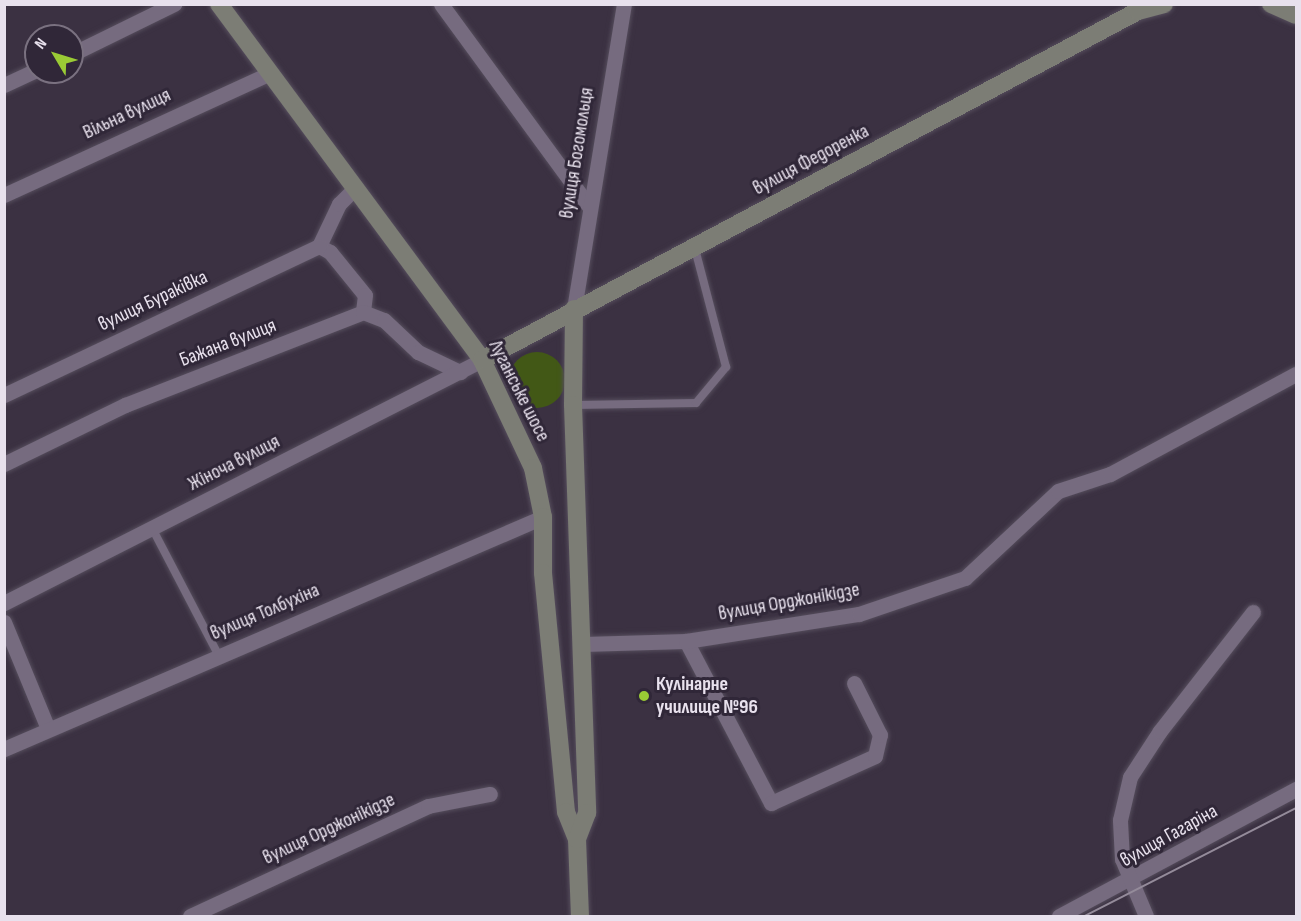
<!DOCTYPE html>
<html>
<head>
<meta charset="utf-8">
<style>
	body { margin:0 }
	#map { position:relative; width:1301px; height:921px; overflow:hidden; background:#3b3142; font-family:"Sofia Sans Condensed",sans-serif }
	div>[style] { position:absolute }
	.green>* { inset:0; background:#425816 }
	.round { border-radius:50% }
	.roads { filter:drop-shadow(0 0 2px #554d5c) drop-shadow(0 0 2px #554d5c) }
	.lane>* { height:8px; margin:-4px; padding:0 4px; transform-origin:4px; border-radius:4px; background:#766b7f }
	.street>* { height:15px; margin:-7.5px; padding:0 7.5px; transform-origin:7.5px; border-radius:7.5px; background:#766b7f }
	.secondary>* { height:18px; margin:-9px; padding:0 9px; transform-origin:9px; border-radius:9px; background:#7c7d75 }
	.tram>* { height:1.5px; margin:-0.75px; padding:0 0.75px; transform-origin:0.75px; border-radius:0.75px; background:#948b9a }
	.dots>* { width:16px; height:16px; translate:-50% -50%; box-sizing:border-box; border:3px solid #302738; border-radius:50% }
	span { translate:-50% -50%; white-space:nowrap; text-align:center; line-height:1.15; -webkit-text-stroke:6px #302738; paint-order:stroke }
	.street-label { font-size:20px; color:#e8e1ed }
	.poi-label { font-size:20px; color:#e8e1ed; font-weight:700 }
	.left { translate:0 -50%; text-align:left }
	.frame { position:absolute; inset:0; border:6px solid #e8e1ed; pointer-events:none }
	.north { position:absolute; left:24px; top:24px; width:60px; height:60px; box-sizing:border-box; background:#302738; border:2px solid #7a7180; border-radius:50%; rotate:308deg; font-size:16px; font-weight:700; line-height:24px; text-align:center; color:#e8e1ed }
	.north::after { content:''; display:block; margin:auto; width:21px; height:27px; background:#9acb35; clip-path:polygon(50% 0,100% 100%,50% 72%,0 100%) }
</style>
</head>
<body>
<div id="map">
	<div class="green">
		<i class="round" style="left:509px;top:352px;width:56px;height:56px"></i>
	</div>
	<div class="roads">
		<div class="lane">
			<i style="left:574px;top:405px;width:122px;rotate:-0.9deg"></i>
			<i style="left:696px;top:403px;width:47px;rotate:-50.2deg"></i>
			<i style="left:726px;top:367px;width:122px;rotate:-104.7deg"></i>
			<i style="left:152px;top:528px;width:142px;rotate:62.4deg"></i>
		</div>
		<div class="street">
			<i style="left:441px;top:4px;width:250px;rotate:53.8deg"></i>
			<i style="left:72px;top:54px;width:114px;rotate:-26.1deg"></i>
			<i style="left:4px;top:85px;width:35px;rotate:-25deg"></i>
			<i style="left:4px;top:195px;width:293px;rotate:-24.6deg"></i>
			<i style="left:319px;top:246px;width:13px;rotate:29deg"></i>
			<i style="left:330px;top:252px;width:55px;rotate:50.9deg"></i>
			<i style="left:365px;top:295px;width:17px;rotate:97deg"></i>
			<i style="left:319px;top:246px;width:47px;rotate:-64.5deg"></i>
			<i style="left:339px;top:204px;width:23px;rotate:-45deg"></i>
			<i style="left:574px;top:309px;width:309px;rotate:-80.7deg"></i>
			<i style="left:4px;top:395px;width:348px;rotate:-25.3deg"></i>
			<i style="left:4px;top:464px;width:135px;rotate:-26deg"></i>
			<i style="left:125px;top:405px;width:256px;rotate:-21.3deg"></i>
			<i style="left:363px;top:312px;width:22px;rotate:21deg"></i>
			<i style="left:384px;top:320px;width:47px;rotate:43.3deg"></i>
			<i style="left:418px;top:352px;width:47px;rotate:25.5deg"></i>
			<i style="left:4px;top:603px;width:536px;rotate:-26.95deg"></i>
			<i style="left:4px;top:622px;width:116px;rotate:67.6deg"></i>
			<i style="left:686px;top:641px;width:183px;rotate:62.3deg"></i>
			<i style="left:771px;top:803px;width:114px;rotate:-24.3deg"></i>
			<i style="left:875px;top:756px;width:22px;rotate:-77deg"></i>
			<i style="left:880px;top:735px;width:58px;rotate:-116.6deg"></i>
			<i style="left:583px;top:644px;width:103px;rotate:-1.7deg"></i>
			<i style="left:686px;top:641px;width:175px;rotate:-8.9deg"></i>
			<i style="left:859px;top:614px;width:112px;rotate:-18.8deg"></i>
			<i style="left:965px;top:578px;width:127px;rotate:-43.1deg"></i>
			<i style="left:1058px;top:491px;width:55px;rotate:-18.1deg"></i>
			<i style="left:1110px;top:474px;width:211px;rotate:-28.3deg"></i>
			<i style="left:4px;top:749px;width:587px;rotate:-23.29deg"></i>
			<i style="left:190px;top:916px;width:262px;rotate:-24.8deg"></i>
			<i style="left:428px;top:806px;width:63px;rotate:-11deg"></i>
			<i style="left:1059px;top:916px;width:269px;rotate:-28.2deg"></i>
			<i style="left:1146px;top:916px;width:62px;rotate:-112.8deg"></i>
			<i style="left:1122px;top:859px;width:39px;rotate:-93deg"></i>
			<i style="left:1120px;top:820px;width:44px;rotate:-76.9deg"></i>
			<i style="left:1130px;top:777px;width:55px;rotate:-56.9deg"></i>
			<i style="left:1160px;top:731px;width:151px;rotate:-52deg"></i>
		</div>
		<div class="secondary">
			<i style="left:219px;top:4px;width:443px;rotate:53.5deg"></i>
			<i style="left:482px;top:360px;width:119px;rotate:64.7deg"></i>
			<i style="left:533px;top:468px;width:50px;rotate:78.5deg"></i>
			<i style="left:543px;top:517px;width:56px;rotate:90deg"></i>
			<i style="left:543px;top:573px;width:240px;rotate:84.5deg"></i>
			<i style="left:566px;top:812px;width:29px;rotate:68deg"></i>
			<i style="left:577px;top:839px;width:77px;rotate:87.8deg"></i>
			<i style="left:1271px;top:4px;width:27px;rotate:24deg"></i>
			<i style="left:574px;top:309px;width:96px;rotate:90.6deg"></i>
			<i style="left:573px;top:405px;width:408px;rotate:88deg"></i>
			<i style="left:587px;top:813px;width:28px;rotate:111deg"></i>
			<i style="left:482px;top:360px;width:743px;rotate:-28.01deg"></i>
			<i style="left:1138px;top:11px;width:27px;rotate:-15deg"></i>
		</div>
	</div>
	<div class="tram">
		<i style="left:1085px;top:916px;width:237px;rotate:-27.1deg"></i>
	</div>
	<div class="dots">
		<i style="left:644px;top:696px;background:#9acb35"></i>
	</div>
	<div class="street-label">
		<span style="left:127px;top:114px;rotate:-25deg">Вільна вулиця</span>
		<span style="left:577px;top:153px;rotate:-81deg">вулиця Богомольця</span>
		<span style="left:811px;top:160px;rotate:-28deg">вулиця Федоренка</span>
		<span style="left:153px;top:301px;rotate:-25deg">вулиця Бураківка</span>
		<span style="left:228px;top:343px;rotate:-21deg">Бажана вулиця</span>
		<span style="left:519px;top:391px;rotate:63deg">Луганське шосе</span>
		<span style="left:234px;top:463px;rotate:-27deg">Жіноча вулиця</span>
		<span style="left:789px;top:602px;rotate:-10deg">вулиця Орджонікідзе</span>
		<span style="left:265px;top:612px;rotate:-23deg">вулиця Толбухіна</span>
		<span style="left:329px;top:829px;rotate:-25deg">вулиця Орджонікідзе</span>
		<span style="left:1169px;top:836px;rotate:-29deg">вулиця Гагаріна</span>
	</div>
	<div class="poi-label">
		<span class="left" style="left:656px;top:696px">Кулінарне<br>училище №96</span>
	</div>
	<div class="frame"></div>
	<div class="north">N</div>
</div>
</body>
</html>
